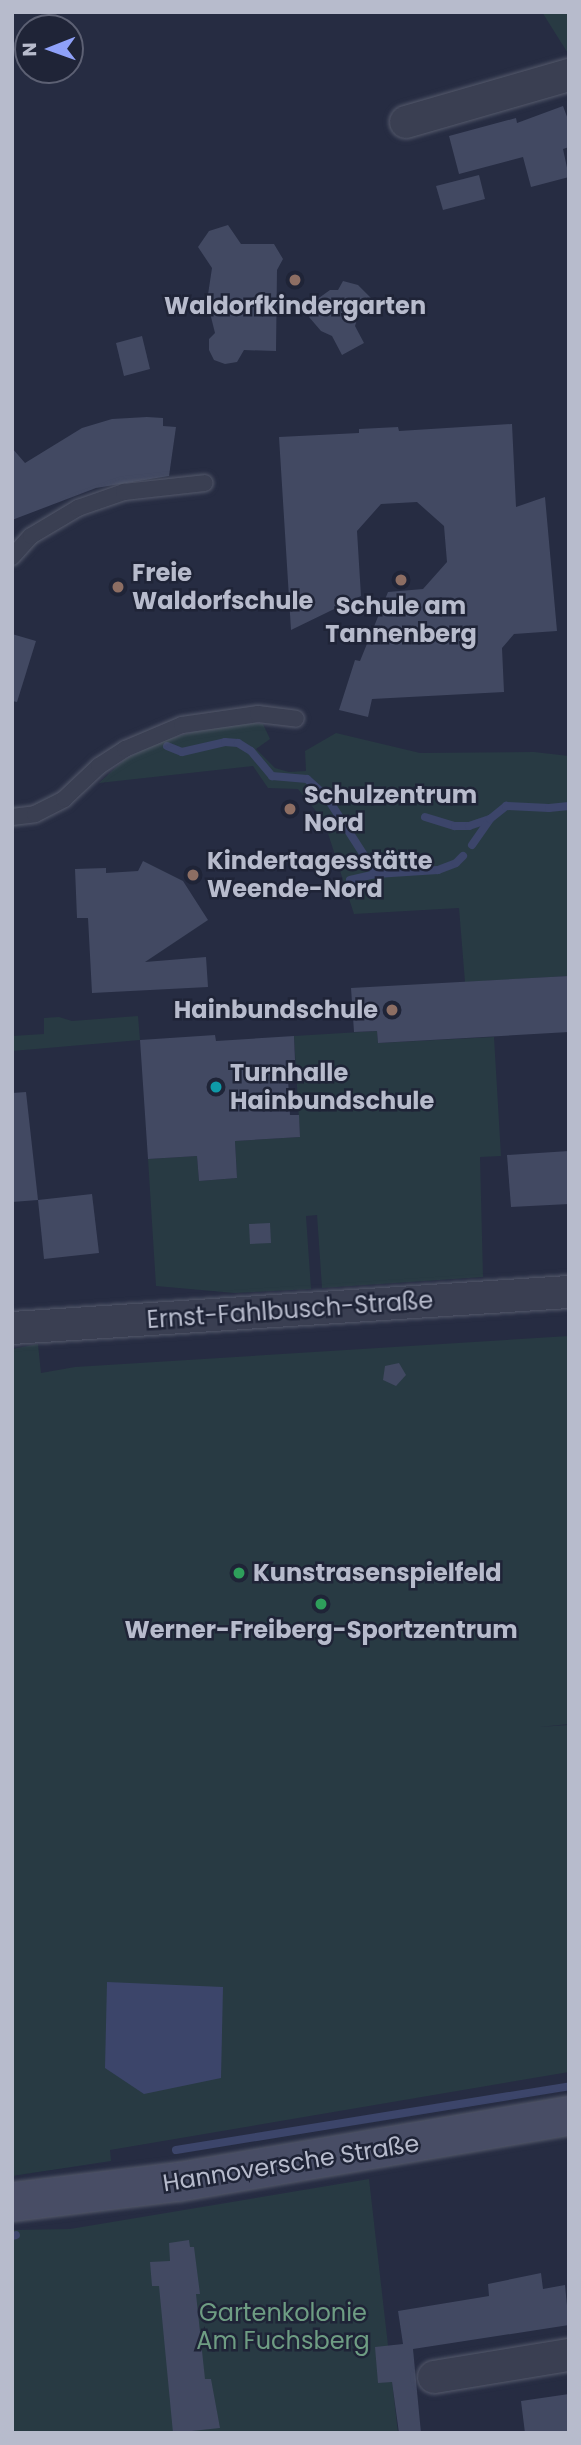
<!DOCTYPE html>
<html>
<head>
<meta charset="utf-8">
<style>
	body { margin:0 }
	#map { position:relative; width:581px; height:2445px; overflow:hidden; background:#262c42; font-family:Poppins,sans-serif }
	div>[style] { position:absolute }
	.green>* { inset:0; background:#283a43 }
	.water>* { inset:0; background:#3c456a }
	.stream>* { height:8px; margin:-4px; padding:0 4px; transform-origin:4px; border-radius:4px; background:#3c456a }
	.building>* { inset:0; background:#424962 }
	.roads { filter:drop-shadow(0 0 2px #555a6c) drop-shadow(0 0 2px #555a6c) }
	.lane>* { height:16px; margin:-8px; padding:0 8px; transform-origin:8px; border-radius:8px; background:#3a3f52 }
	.street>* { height:32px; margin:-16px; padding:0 16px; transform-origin:16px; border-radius:16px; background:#3a3f52 }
	.secondary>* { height:38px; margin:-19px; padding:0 19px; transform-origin:19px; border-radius:19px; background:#484d65 }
	.dots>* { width:19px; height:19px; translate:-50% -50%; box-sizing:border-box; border:4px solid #1f2437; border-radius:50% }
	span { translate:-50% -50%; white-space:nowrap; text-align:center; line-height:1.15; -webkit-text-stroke:5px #1f2437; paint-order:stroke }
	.poi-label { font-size:24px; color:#b7bbcc; font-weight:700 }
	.left { translate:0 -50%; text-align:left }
	.right { translate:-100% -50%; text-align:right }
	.street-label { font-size:24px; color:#b7bbcc }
	.park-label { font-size:24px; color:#6e9d83 }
	.frame { position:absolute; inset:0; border:14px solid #b7bbcc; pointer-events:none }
	.north { position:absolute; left:14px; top:14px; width:70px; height:70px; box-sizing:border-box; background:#1f2437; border:2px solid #5c6073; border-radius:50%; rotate:269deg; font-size:19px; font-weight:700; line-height:28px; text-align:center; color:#b7bbcc }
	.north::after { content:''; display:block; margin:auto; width:24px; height:32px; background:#8fa1f9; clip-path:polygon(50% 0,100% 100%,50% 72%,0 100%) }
</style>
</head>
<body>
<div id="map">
	<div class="green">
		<i style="clip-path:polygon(542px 12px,569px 12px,569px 55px)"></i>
		<i style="clip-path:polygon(254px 723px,263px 724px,270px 739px,256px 749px,275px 768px,289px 772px,306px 771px,305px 751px,336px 733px,420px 753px,534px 752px,569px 756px,569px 976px,465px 982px,459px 908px,354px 914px,324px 821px,298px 789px,268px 788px,253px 766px,99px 783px,124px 760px,155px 743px,199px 730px)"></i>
		<i style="clip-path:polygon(138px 1016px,140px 1040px,12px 1051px,12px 1036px,44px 1034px,44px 1018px,59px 1017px,72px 1021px)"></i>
		<i style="clip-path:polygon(377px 1031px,378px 1043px,494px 1037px,501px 1156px,480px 1157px,483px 1277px,322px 1288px,317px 1215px,306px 1216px,311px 1289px,235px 1293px,156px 1286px,148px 1159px,197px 1156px,199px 1181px,237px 1178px,235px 1141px,300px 1137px,294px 1036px)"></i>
		<i style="clip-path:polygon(569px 1336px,569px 1724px,539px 1727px,569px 1725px,569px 2072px,110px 2150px,111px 2161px,12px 2176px,12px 1349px,38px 1344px,41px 1373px,75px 1367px)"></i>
		<i style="clip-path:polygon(369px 2179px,398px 2433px,12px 2433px,12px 2230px,70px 2229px)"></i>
	</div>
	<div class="water">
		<i style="clip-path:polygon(107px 1982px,223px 1987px,221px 2078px,144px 2094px,105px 2068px)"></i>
	</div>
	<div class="stream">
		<i style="left:167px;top:746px;width:16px;rotate:22deg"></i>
		<i style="left:182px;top:752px;width:44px;rotate:-13.1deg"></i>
		<i style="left:225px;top:742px;width:13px;rotate:4deg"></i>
		<i style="left:238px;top:743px;width:15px;rotate:32deg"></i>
		<i style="left:251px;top:751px;width:33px;rotate:50deg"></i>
		<i style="left:272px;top:776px;width:35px;rotate:5deg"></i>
		<i style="left:307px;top:779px;width:25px;rotate:42deg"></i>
		<i style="left:326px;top:796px;width:93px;rotate:57.3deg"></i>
		<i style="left:425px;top:817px;width:31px;rotate:17deg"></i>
		<i style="left:455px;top:826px;width:14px"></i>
		<i style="left:469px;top:826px;width:21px;rotate:-19deg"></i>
		<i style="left:472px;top:845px;width:32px;rotate:-55deg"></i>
		<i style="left:490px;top:819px;width:21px;rotate:-39deg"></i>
		<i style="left:506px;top:806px;width:43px;rotate:2.7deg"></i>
		<i style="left:549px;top:808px;width:20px;rotate:-6deg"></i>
		<i style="left:350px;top:880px;width:27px;rotate:-13deg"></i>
		<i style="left:376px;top:874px;width:62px;rotate:-3.7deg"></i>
		<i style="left:438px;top:870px;width:19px;rotate:-21deg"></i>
		<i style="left:456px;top:863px;width:10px;rotate:-45deg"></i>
		<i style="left:176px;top:2150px;width:398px;rotate:-9.2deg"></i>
		<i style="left:12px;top:2236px;width:4px;rotate:-14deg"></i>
	</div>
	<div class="building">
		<i style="clip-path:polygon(563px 106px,569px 122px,569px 147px,563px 149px,569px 177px,531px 187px,523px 157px,459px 174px,449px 136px,516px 118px,517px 123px)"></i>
		<i style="clip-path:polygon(479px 175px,485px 199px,443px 210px,436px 186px)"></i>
		<i style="clip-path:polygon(228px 225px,241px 244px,274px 244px,283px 259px,277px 270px,276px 351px,244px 350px,237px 362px,225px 364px,214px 360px,209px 350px,209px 339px,215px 333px,207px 301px,212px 268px,198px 247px,209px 231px)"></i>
		<i style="clip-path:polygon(343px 281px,358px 285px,373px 300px,359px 313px,355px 326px,364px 343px,342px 355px,332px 336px,321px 331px,309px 317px,316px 300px,330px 290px,338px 290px)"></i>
		<i style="clip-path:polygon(142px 336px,150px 369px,124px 376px,116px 343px)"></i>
		<i style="clip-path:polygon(147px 417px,163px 418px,163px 426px,176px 427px,169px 476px,96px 488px,12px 520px,12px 448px,25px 463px,82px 428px,112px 419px)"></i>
		<i style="clip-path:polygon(512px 424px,516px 507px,545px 497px,557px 631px,514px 634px,502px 648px,504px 692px,372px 699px,368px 717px,339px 710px,355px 660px,360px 661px,388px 592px,423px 589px,447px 562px,444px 526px,417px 502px,381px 504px,357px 531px,361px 596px,291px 630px,279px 437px,359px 433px,359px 429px,398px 427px,399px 431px)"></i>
		<i style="clip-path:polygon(12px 634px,36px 641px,17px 702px,12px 701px)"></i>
		<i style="clip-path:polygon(143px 861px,183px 881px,208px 920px,145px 962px,206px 957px,208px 987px,92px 993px,88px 918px,77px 918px,75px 869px,106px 868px,106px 873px,138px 871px)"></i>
		<i style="clip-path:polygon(569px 976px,569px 1032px,378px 1043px,377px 1031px,354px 1032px,351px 988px)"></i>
		<i style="clip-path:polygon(215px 1035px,216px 1041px,294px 1036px,295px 1060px,287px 1060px,290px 1115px,299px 1115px,300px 1137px,235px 1141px,237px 1178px,199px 1181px,197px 1156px,148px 1159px,140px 1040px)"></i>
		<i style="clip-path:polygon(26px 1092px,38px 1200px,12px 1202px,12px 1093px)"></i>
		<i style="clip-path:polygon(569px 1151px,569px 1204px,511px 1207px,507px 1155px)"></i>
		<i style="clip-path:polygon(92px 1194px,99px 1253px,44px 1259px,38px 1200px)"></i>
		<i style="clip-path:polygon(270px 1223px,271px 1243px,250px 1244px,249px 1224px)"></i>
		<i style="clip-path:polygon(399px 1363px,406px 1375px,396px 1386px,383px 1380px,385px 1366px)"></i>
		<i style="clip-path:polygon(189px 2240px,190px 2247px,194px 2247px,200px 2294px,196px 2294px,205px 2379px,211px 2379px,220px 2428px,173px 2433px,159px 2286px,152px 2286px,150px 2262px,170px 2261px,169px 2243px)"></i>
		<i style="clip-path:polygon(541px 2273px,543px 2289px,565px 2285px,569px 2325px,413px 2349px,421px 2433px,399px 2433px,392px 2382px,378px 2383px,375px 2347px,403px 2344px,398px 2311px,489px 2296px,488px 2284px)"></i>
		<i style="clip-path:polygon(569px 2394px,569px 2433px,525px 2433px,521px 2401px)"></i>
	</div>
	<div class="roads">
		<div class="lane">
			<i style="left:12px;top:557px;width:28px;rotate:-48deg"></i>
			<i style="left:31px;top:536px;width:55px;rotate:-30.8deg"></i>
			<i style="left:78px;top:508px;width:49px;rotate:-19.2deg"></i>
			<i style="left:124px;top:492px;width:81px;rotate:-6.3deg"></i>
			<i style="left:12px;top:817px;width:23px;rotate:-7deg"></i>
			<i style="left:35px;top:814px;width:33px;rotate:-27deg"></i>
			<i style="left:64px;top:799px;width:48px;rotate:-43.3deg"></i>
			<i style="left:99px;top:766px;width:31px;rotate:-33deg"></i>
			<i style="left:125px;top:749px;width:62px;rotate:-22.8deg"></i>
			<i style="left:182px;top:725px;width:77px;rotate:-8.2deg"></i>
			<i style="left:258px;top:714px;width:38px;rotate:7deg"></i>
		</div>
		<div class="street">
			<i style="left:406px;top:122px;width:170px;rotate:-16.1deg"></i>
			<i style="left:12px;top:1328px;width:558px;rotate:-3.7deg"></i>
			<i style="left:434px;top:2377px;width:137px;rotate:-9.3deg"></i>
		</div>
		<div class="secondary">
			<i style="left:12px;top:2202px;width:167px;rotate:-6.9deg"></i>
			<i style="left:178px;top:2182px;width:397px;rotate:-9.6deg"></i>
		</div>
	</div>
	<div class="dots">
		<i style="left:295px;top:280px;background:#8d6e63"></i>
		<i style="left:401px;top:580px;background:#8d6e63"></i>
		<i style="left:118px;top:587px;background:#8d6e63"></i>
		<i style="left:290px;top:809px;background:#8d6e63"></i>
		<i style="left:193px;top:875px;background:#8d6e63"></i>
		<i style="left:392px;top:1010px;background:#8d6e63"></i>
		<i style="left:216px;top:1087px;background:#0f9aa8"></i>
		<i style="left:239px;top:1573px;background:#2e9e5b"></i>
		<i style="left:321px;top:1604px;background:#2e9e5b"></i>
	</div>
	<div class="poi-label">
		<span style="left:295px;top:306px">Waldorfkindergarten</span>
		<span class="left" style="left:132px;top:587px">Freie<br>Waldorfschule</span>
		<span style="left:401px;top:620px">Schule am<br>Tannenberg</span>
		<span class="left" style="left:304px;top:809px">Schulzentrum<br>Nord</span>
		<span class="left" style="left:207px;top:875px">Kindertagesstätte<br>Weende-Nord</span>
		<span class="right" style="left:378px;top:1010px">Hainbundschule</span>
		<span class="left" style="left:230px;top:1087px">Turnhalle<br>Hainbundschule</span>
		<span class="left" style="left:253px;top:1573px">Kunstrasenspielfeld</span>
		<span style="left:321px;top:1630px">Werner-Freiberg-Sportzentrum</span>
	</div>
	<div class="street-label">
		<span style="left:290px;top:1310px;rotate:-4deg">Ernst-Fahlbusch-Straße</span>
		<span style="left:291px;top:2163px;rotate:-9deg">Hannoversche Straße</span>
	</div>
	<div class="park-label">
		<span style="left:283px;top:2327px">Gartenkolonie<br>Am Fuchsberg</span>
	</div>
	<div class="frame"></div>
	<div class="north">N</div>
</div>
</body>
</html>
